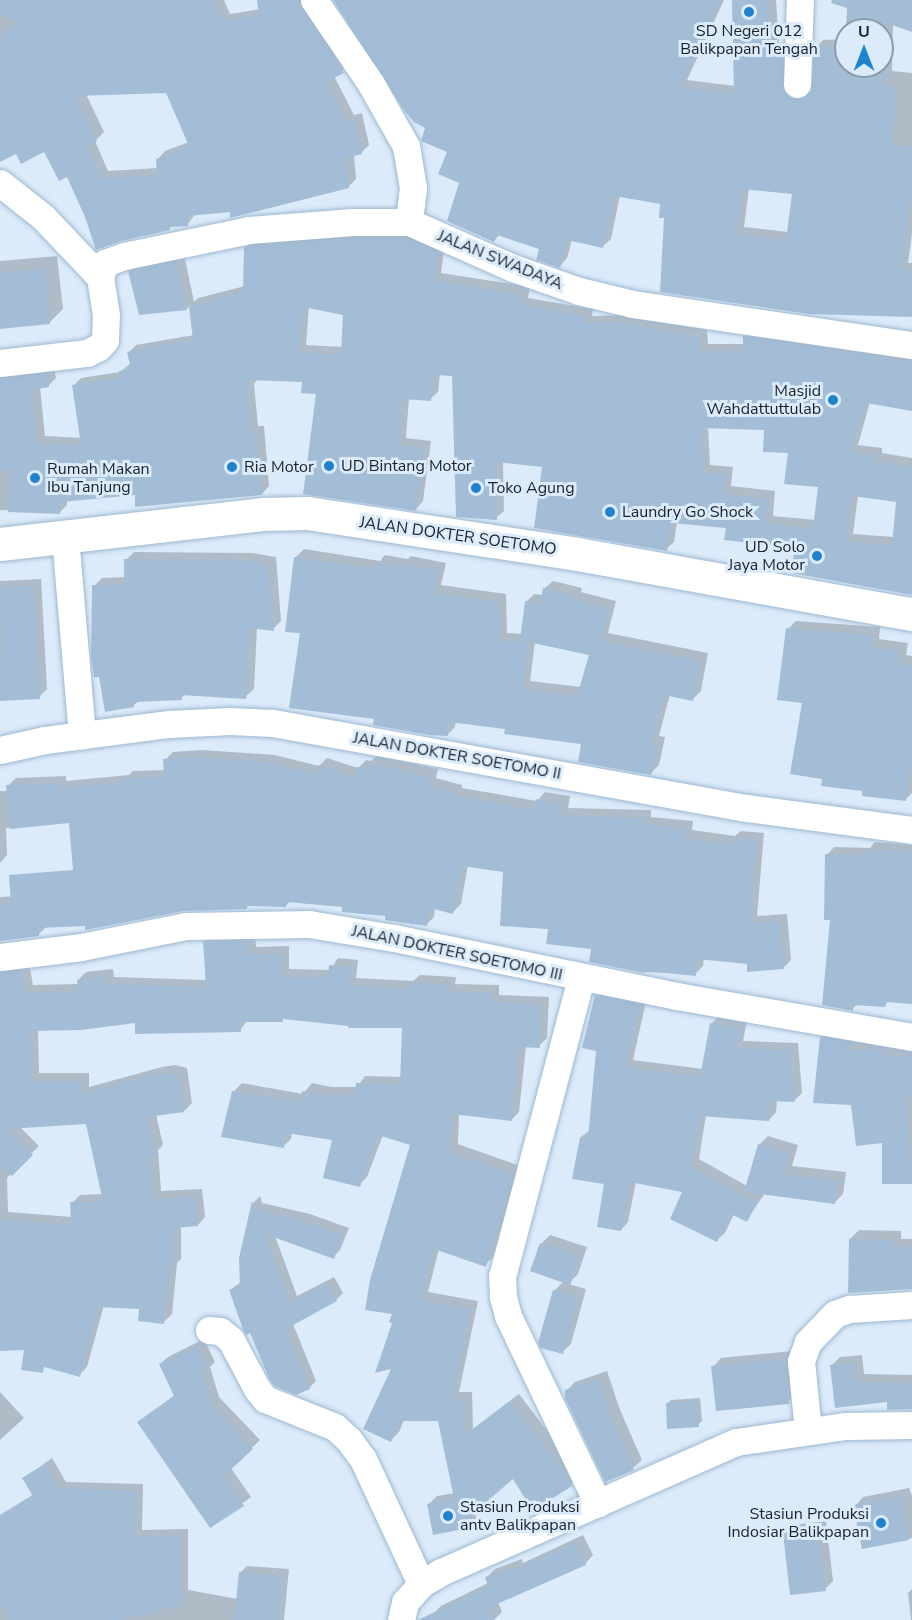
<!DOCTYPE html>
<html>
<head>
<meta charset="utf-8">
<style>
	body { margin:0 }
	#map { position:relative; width:912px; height:1620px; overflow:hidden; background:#dbebfa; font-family:"Nunito Sans",sans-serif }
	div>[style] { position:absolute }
	.shadow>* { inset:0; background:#0003 }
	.building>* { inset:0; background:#a3bdd6 }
	.roads { filter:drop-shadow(0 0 2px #9eb8d0) drop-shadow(0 0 2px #9eb8d0) }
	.street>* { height:27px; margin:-13.5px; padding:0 13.5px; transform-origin:13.5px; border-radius:13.5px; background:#fff }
	.secondary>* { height:33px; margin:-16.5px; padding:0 16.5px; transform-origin:16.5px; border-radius:16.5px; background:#fff }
	.dots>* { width:16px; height:16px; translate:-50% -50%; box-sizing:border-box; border:3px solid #dbebfa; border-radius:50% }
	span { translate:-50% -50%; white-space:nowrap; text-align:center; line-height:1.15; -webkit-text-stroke:6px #dbebfa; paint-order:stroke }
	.poi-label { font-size:16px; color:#19222c }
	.right { translate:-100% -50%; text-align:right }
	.left { translate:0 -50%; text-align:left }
	.street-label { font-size:16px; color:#19222c }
	.north { position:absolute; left:834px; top:18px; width:60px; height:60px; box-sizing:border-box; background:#dbebfa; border:2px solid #8d9ba8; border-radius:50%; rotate:0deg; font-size:16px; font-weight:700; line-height:24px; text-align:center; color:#19222c }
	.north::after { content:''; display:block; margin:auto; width:21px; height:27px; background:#2081cd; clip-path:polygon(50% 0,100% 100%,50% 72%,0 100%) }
</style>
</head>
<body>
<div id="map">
	<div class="shadow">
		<i style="clip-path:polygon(evenodd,0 0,224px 0,230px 14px,260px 9px,258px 0,309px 0,351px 64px,334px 76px,354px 115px,362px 113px,369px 145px,361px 153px,354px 155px,356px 179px,348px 187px,231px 210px,195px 214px,188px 224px,172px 226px,169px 229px,87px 216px,68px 175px,44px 150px,16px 152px,0 161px,0 0,167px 91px,189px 142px,165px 151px,158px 159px,158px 168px,108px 171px,95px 141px,104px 132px,86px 94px,167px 91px)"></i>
		<i style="clip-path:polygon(evenodd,335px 0,724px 0,687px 80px,735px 86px,734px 0,776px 0,779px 43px,789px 42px,804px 93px,812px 91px,816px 48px,823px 40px,846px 39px,846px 66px,882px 66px,882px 30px,850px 30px,856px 0,912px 0,912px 30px,893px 24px,892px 71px,912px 73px,912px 234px,908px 263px,912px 263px,912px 316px,666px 217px,662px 202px,620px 195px,611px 239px,603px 246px,572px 240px,567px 258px,560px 266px,541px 248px,500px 234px,494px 241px,461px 182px,449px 151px,427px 127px,335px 0,749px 188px,794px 193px,788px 232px,744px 227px,749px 188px)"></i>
		<i style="clip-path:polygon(evenodd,417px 232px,445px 244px,441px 273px,530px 287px,528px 298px,593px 309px,592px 316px,626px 315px,707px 330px,708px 344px,744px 344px,744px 337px,752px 329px,912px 354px,912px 409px,870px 402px,858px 445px,882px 448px,882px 453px,912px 458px,912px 593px,796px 546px,727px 526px,677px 522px,674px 542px,666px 549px,543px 466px,503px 461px,504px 511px,496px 518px,454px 375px,440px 374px,438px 392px,430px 399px,409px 398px,406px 438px,431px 441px,423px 501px,416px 509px,317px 393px,303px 381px,258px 379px,254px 384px,258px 426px,264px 426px,269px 486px,262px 494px,136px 493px,67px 500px,67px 505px,59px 513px,0 510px,0 368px,54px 367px,56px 378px,48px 386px,40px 387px,45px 436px,82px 438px,74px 385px,81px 378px,120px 372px,131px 363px,129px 352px,136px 345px,194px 335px,190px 305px,187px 309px,129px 272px,137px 264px,184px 254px,194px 302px,198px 298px,245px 286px,245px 248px,253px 240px,417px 232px,309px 306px,345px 314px,343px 347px,306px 345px,309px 306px,417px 232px,708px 427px,765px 428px,820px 486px,816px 520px,773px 516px,775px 491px,731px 486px,733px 467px,710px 465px,708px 427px,417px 232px,858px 496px,898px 500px,894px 537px,853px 534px,858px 496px)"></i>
		<i style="clip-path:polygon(57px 256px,63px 309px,50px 322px,0 327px,0 261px)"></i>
		<i style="clip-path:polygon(evenodd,304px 549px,380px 561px,385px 555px,408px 559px,411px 556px,446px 563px,441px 585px,506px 594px,507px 633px,522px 634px,526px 602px,534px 594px,543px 595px,544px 589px,553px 581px,582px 588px,581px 592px,616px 601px,608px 633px,708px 653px,701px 691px,693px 699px,670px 694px,659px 736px,665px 737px,659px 765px,651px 773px,583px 742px,507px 727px,456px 721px,455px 727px,447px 735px,376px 718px,302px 632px,286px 630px,296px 557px,304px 549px,535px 642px,591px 654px,581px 687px,530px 681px,535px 642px)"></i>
		<i style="clip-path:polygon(134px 552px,253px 553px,276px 557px,281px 621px,273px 629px,257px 627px,254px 689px,245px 697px,186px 694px,181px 698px,139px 701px,133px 706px,94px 586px,102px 578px,126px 577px,126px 560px)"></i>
		<i style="clip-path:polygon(41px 579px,47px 689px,39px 697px,0 699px,0 581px)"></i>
		<i style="clip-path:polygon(796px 621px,880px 627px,879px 639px,908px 643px,906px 655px,912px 656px,912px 793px,905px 800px,824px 777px,788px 629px)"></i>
		<i style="clip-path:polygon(202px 750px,275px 755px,319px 766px,327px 758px,358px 768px,366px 760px,371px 761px,376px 756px,438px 769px,436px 778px,462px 785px,462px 788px,537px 801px,545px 792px,570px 796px,568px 808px,651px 810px,651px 817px,693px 821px,692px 830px,735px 836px,741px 831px,764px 833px,757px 916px,787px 914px,791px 960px,783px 968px,704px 958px,703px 966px,695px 974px,645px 972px,550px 927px,505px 870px,468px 865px,461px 904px,453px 912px,435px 908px,434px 917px,426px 925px,344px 906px,290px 901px,286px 906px,249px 905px,246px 908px,183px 909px,86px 925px,47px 926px,38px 935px,0 940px,0 897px,130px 890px,70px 822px,6px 828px,7px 855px,0 863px,0 791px,8px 791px,8px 786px,16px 778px,66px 776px,66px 781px,129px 775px,133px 771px,165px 770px,165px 760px,173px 752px)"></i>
		<i style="clip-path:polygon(875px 842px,912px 845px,912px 1003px,889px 1001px,885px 1005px,858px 1004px,852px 1009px,832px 918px,827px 855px,834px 847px,870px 848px)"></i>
		<i style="clip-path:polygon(evenodd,255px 933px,256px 947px,289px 946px,289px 969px,330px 970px,338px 958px,358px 960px,356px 978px,413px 981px,420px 975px,456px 977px,455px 984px,499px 985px,499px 995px,549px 997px,547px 1038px,539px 1046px,526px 1046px,519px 1112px,511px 1120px,459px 1113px,458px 1144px,520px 1166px,493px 1257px,485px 1265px,439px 1249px,428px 1292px,478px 1301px,459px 1392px,472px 1392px,473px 1429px,519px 1394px,574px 1466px,579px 1477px,571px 1485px,514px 1477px,475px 1511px,476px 1519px,468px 1527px,429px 1504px,437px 1496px,455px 1493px,439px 1419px,404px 1420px,399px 1432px,391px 1440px,393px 1313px,411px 1144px,383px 1135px,367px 1177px,359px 1185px,334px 1139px,292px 1132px,291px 1139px,283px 1147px,234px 1091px,242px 1083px,303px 1094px,312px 1083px,331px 1087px,357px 1087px,365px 1076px,402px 1077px,403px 1027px,285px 1018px,282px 1020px,248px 1020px,240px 1030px,136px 1022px,38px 1030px,39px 1073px,89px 1073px,89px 1087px,162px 1067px,175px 1065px,187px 1068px,192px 1103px,184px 1111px,156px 1114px,163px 1145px,158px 1150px,161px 1191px,202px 1189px,205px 1217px,198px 1225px,181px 1226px,181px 1259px,177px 1263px,172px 1314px,164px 1322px,141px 1307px,104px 1305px,87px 1367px,79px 1375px,39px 1348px,0 1350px,0 962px,29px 963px,33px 985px,79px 984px,78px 980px,86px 972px,113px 969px,114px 977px,207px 980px,205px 942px,213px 934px,255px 933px,87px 1123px,103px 1194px,80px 1195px,72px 1203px,72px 1217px,8px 1212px,7px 1178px,39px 1146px,20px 1127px,87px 1123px)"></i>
		<i style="clip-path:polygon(604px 988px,647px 997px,633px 1060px,703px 1069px,712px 1023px,719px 1016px,747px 1021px,743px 1041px,798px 1043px,802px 1093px,794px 1101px,777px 1100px,776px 1112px,769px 1120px,706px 1115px,699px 1159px,747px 1186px,759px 1145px,768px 1136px,798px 1145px,792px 1166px,846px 1172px,843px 1194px,835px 1202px,765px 1193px,746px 1221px,734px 1214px,725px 1233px,717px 1240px,684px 1191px,636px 1182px,628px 1222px,621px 1230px,606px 1183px,581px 1137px,590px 1130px,598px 1050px,597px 996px)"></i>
		<i style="clip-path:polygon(830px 1029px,858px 1034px,857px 1042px,891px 1041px,912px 1048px,912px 1182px,883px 1182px,883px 1142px,853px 1103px,821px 1038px)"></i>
		<i style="clip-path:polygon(260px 1196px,262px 1203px,310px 1214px,349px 1228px,340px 1250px,333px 1257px,275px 1236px,297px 1296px,334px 1277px,343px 1293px,336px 1300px,293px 1324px,316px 1381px,309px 1388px,230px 1290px,241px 1282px,241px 1258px,254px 1202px)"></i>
		<i style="clip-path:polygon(859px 1230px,901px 1231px,901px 1239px,912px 1239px,912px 1288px,850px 1239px)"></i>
		<i style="clip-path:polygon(550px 1235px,587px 1247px,578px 1274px,568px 1284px,586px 1289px,571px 1344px,562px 1352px,554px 1291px,564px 1281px,541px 1244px)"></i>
		<i style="clip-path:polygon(204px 1339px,215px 1362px,210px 1367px,219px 1397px,260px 1440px,231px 1468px,251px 1497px,211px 1526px,139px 1422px,175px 1395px,160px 1364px,168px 1357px)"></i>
		<i style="clip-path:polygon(792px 1351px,796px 1394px,788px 1402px,713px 1367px,721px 1358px)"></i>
		<i style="clip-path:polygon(862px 1355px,864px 1374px,912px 1375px,912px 1408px,889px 1400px,836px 1406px,831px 1366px,840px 1357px)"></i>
		<i style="clip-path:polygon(607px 1371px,620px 1410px,642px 1460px,633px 1468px,606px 1480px,566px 1391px,575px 1382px)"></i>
		<i style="clip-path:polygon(0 1392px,24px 1418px,0 1440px)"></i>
		<i style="clip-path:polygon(700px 1398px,702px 1421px,698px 1425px,667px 1404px,671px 1400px)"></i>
		<i style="clip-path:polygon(52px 1458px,66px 1482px,143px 1484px,142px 1530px,188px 1529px,188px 1590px,238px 1599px,240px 1573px,247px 1566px,289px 1569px,284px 1620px,0 1620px,0 1515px,34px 1494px,24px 1478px)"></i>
		<i style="clip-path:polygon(909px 1488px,912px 1496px,912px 1538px,863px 1548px,855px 1506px,863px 1497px)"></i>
		<i style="clip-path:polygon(826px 1521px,833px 1581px,825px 1589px,785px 1533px,793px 1525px)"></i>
		<i style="clip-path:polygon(583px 1535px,593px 1555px,585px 1564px,498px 1602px,502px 1612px,494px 1620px,435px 1620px,432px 1615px,441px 1606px,488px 1583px,486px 1578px,495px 1569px,522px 1559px,523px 1563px)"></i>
		<i style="clip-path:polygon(912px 1589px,912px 1620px,911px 1620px,908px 1593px)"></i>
	</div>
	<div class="building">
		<i style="clip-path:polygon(evenodd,0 0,213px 0,223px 21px,259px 15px,257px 0,298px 0,301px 9px,344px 73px,326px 82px,346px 122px,355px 120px,362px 154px,346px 158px,349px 188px,230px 218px,230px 212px,188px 216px,188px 226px,169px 227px,170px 230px,121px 241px,96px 250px,85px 217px,67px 177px,59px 181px,44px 152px,21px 164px,16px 154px,0 162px,0 38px,17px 22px,0 13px,0 0,166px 93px,189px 146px,156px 159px,157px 175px,101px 178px,87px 146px,97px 141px,76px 96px,166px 93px)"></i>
		<i style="clip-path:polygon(evenodd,333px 0,721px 0,681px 87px,734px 94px,732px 0,767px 0,772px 50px,782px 49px,783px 91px,788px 97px,797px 100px,811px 92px,814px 47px,846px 45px,846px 66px,882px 66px,882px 30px,846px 30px,847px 8px,831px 3px,832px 0,912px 0,912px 32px,887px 23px,885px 86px,897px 87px,892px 145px,912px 147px,912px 186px,902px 270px,912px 270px,912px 317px,809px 314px,660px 292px,664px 218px,659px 218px,660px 204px,615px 196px,603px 248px,567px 240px,560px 268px,536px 260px,539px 249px,497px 235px,494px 242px,447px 221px,459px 183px,438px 174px,447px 152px,421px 141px,425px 128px,414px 122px,404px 110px,333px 0,743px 189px,792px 194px,786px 240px,737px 234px,743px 189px)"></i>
		<i style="clip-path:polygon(evenodd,354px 238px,409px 239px,438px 252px,434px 280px,523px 295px,521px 305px,586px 316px,585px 323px,618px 322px,700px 337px,700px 351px,743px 351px,743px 336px,912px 362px,912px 411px,866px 403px,851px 452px,875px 455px,875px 461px,912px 467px,912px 595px,792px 573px,794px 548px,724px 540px,726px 528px,671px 523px,667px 551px,534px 528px,542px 467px,496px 462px,497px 520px,456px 517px,452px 376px,434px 375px,431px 401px,402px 399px,399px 445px,424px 448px,416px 511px,303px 494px,316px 394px,301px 393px,302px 382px,249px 380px,251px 389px,247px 390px,251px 433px,257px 433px,262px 495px,135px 507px,135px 495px,61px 502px,60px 514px,8px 512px,10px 470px,0 470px,0 378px,47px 373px,49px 387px,32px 390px,37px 443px,81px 445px,72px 385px,120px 378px,119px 371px,131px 369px,127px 352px,193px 340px,189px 306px,243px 291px,244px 247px,354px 238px,303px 307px,343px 315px,341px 355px,299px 352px,303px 307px,354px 238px,701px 428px,764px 430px,763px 452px,788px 453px,784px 484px,818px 487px,813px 528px,766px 523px,768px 499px,725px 494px,726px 475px,703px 472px,701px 428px,354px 238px,852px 496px,896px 502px,892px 545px,847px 541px,852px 496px)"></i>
		<i style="clip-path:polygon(176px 261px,187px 310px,139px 315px,128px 271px)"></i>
		<i style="clip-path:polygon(45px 268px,50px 324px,0 329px,0 272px)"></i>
		<i style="clip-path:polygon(evenodd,294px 557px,374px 568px,375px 563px,401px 567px,402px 564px,438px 571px,434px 593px,499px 602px,500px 641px,527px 642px,520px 641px,525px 601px,540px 604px,543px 588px,575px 596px,574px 599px,609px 609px,601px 641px,701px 661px,693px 701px,664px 695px,652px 744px,658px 745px,651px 775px,578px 762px,581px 744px,504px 734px,505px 729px,449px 722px,448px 736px,430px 735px,373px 725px,374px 719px,289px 708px,300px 633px,285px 632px,294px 557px,528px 642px,589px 655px,577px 696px,523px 689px,528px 642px)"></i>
		<i style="clip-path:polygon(124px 559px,244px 560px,268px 565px,274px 631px,250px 628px,246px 699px,181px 695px,182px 700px,133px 702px,134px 707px,105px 712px,99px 677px,94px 677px,91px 658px,92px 585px,124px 585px)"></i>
		<i style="clip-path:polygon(34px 586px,40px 699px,0 701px,0 657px,2px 657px,1px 587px)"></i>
		<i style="clip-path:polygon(786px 628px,873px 635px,871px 647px,900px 651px,898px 664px,912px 666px,912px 753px,906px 801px,862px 796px,862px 791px,821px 786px,822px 779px,790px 774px,802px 703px,777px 700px)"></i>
		<i style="clip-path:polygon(193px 757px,266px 762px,315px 774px,318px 765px,354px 777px,357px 767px,365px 769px,366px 763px,431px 777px,429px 786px,455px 792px,455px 795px,534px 810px,536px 799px,563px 804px,561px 815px,644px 818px,644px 824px,686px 829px,685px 838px,731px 844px,731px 838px,757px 840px,750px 923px,779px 921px,784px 969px,747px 972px,747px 964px,697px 959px,696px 976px,645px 971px,645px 973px,589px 962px,591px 949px,546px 944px,548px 929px,500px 926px,503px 872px,462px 866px,453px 914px,430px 908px,427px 926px,385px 920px,385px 916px,342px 912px,342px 907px,286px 902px,286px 907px,247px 906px,247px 909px,183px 911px,85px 930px,85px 926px,39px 928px,39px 936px,0 941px,0 905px,11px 904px,9px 875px,73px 870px,69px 823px,10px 829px,6px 785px,59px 783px,59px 788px,124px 782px,124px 778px,164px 777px,163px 759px)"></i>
		<i style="clip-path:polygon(866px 849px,912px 852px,912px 1004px,886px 1002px,885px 1007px,853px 1005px,853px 1011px,822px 1005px,830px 920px,824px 920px,825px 854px,866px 855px)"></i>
		<i style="clip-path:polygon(203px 941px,248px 941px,248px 954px,282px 954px,282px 977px,328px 977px,329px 965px,351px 967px,349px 985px,410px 989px,411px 982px,449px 985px,448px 991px,492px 993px,492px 1002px,541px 1004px,540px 1048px,519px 1047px,512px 1121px,452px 1114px,450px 1152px,513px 1174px,486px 1267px,434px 1249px,421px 1300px,471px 1309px,452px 1399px,465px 1399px,465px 1435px,510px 1401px,566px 1474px,572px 1486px,533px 1511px,513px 1479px,467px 1519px,469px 1528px,433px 1535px,427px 1504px,454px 1498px,438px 1421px,401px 1421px,391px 1442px,363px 1429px,391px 1369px,375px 1373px,392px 1323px,389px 1322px,392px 1314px,365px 1310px,370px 1280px,410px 1145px,378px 1135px,360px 1187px,323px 1178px,332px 1140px,286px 1133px,284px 1148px,221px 1137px,232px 1091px,300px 1102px,302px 1091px,322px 1095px,355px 1095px,356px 1083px,400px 1084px,402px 1028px,348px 1028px,348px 1026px,283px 1019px,283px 1022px,240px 1022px,241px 1032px,135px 1034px,135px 1023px,81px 1030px,30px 1031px,32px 1081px,82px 1081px,82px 1094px,153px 1074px,166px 1073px,180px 1076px,184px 1112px,147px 1117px,156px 1155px,150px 1156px,154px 1199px,195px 1196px,198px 1226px,174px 1228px,174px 1268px,170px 1268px,164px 1324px,138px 1321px,139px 1309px,98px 1307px,80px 1377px,44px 1367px,43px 1373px,21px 1370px,24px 1350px,0 1351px,0 1219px,71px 1225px,70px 1202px,103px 1202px,86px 1124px,7px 1129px,33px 1155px,12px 1176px,0 1164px,0 972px,21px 970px,25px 993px,78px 991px,77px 980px,105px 976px,106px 984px,206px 987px)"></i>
		<i style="clip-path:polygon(595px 995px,640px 1005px,626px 1067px,700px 1077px,710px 1023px,741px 1028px,737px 1048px,790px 1050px,795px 1102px,771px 1101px,769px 1121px,700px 1116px,692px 1167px,757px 1203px,747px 1222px,731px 1214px,717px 1242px,670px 1219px,682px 1192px,630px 1182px,621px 1231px,597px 1227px,604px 1184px,572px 1179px,580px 1137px,588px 1138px,596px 1051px,582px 1048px)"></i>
		<i style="clip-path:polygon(820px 1037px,850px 1042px,849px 1050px,883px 1049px,883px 1055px,912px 1057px,912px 1098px,906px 1098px,912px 1184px,882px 1184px,882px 1143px,856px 1146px,851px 1105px,813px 1103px)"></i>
		<i style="clip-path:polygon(758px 1144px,790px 1154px,784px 1174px,838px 1181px,835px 1204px,744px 1192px)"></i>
		<i style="clip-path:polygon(252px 1201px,256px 1209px,302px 1221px,342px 1235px,334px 1259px,265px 1234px,290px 1302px,327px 1283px,337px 1301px,286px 1329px,310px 1389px,296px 1395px,275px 1386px,270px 1380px,250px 1333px,246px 1335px,244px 1332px,229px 1290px,240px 1286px,239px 1258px)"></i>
		<i style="clip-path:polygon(849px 1239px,893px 1240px,893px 1247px,912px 1247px,912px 1289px,848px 1293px)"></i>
		<i style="clip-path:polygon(540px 1243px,580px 1256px,570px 1285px,530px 1271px)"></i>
		<i style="clip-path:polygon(553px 1290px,578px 1297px,563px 1354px,541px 1348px,538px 1343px)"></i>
		<i style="clip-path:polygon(197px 1346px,208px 1370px,202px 1373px,212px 1405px,253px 1449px,224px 1476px,244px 1506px,210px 1528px,137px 1422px,174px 1396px,159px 1364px)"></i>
		<i style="clip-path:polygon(784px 1359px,789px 1404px,716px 1411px,711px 1366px)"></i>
		<i style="clip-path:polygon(853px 1363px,855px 1382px,912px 1383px,912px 1409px,887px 1410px,887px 1402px,835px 1408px,830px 1365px)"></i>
		<i style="clip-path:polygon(599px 1379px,610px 1414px,634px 1470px,605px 1482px,565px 1398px,565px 1390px)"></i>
		<i style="clip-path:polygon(697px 1401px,699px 1427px,667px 1429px,666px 1403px)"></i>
		<i style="clip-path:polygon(45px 1464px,59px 1488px,136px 1491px,135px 1537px,182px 1535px,182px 1605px,122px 1620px,9px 1620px,5px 1605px,0 1606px,0 1516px,33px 1496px,22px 1478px)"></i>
		<i style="clip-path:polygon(901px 1496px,909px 1540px,862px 1549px,853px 1505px)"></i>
		<i style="clip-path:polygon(818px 1529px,826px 1591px,790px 1595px,783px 1533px)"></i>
		<i style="clip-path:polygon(575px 1542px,586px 1565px,488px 1608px,494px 1620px,418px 1620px,488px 1586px,485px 1577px,513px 1567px,514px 1570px)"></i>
		<i style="clip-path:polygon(239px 1572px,283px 1576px,279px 1620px,234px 1620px)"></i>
	</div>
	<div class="roads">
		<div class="street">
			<i style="left:314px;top:0;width:102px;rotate:55.8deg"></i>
			<i style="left:371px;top:84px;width:71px;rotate:60.6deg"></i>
			<i style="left:406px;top:146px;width:43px;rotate:80.5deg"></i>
			<i style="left:413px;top:188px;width:34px;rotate:97deg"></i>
			<i style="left:797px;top:84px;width:84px;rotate:-88deg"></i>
			<i style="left:0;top:183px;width:55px;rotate:38.3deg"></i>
			<i style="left:43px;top:217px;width:83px;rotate:46.5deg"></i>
			<i style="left:0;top:363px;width:88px;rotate:-6.6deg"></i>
			<i style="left:87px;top:353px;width:13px;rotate:-27deg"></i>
			<i style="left:99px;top:347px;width:9px;rotate:-49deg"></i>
			<i style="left:105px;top:340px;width:25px;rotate:-88deg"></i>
			<i style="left:106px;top:315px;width:38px;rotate:-99deg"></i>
			<i style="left:100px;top:277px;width:15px;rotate:-70deg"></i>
			<i style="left:105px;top:263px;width:20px;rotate:-20deg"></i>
			<i style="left:124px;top:256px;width:128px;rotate:-11.7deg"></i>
			<i style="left:249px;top:230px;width:104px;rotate:-4.4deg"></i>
			<i style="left:353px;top:222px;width:56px"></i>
			<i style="left:409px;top:222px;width:114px;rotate:23.9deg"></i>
			<i style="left:513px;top:268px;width:70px;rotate:19.2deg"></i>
			<i style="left:579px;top:291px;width:56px;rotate:13.5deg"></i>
			<i style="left:633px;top:304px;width:282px;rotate:8.4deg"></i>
			<i style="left:65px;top:537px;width:199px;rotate:85.1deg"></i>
			<i style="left:0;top:750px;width:46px;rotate:-12.5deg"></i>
			<i style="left:45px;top:740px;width:125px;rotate:-7.4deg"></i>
			<i style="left:169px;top:724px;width:61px;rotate:-2.8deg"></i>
			<i style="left:230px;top:721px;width:43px;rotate:2.7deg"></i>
			<i style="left:273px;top:723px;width:481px;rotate:10.2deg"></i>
			<i style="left:746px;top:808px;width:167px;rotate:7.5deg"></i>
			<i style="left:0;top:957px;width:82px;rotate:-7deg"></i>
			<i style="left:81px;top:947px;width:107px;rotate:-11.3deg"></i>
			<i style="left:186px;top:926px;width:123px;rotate:-0.9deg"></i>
			<i style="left:309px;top:924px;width:86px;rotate:9.4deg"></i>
			<i style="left:394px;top:938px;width:289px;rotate:11.6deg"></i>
			<i style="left:677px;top:996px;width:239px;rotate:9.9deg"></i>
			<i style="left:581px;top:978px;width:308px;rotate:104.8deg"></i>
			<i style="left:502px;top:1276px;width:21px;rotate:87deg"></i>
			<i style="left:503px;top:1297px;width:20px;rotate:75deg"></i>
			<i style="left:508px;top:1316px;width:208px;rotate:64.4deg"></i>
			<i style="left:209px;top:1330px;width:11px;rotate:5deg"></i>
			<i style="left:220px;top:1331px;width:14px;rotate:39deg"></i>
			<i style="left:231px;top:1340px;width:55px;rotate:62deg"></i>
			<i style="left:257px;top:1389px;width:13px;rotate:51deg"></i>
			<i style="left:265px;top:1399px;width:75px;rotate:21.8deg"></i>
			<i style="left:335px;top:1427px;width:19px;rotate:43deg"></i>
			<i style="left:349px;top:1440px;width:24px;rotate:54deg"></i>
			<i style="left:363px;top:1459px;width:138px;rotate:65.1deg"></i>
			<i style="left:808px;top:1431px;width:70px;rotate:-95.7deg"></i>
			<i style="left:801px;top:1361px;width:20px;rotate:-70deg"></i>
			<i style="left:808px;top:1342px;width:39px;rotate:-46deg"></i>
			<i style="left:835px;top:1314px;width:15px;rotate:-20deg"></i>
			<i style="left:849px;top:1309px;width:63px;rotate:-3.6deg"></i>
			<i style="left:401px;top:1620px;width:18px;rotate:-77deg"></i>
			<i style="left:405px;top:1602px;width:24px;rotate:-48deg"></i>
			<i style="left:421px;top:1584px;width:23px;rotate:-31deg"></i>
			<i style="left:441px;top:1572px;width:322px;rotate:-23.8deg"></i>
			<i style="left:736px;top:1442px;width:111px;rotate:-8.3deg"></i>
			<i style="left:846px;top:1426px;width:66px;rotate:-0.9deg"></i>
		</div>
		<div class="secondary">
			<i style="left:0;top:544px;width:264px;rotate:-6.5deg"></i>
			<i style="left:262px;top:514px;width:45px;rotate:-1.3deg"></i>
			<i style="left:307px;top:513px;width:273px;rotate:8.6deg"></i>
			<i style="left:577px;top:554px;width:340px;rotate:10.2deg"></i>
		</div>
	</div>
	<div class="dots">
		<i style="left:749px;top:12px;background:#2081cd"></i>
		<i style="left:833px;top:400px;background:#2081cd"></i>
		<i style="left:329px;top:466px;background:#2081cd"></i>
		<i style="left:232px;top:467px;background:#2081cd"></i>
		<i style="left:35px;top:478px;background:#2081cd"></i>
		<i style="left:476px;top:488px;background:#2081cd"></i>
		<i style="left:610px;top:512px;background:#2081cd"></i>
		<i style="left:817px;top:556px;background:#2081cd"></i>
		<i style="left:448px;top:1516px;background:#2081cd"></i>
		<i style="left:881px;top:1523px;background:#2081cd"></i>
	</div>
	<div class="poi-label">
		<span style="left:749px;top:40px">SD Negeri 012<br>Balikpapan Tengah</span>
		<span class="right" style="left:821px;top:400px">Masjid<br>Wahdattuttulab</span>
		<span class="left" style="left:341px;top:466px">UD Bintang Motor</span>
		<span class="left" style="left:244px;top:467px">Ria Motor</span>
		<span class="left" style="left:47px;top:478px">Rumah Makan<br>Ibu Tanjung</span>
		<span class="left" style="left:488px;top:488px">Toko Agung</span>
		<span class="left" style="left:622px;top:512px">Laundry Go Shock</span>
		<span class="right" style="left:805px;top:556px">UD Solo<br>Jaya Motor</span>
		<span class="left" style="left:460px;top:1516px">Stasiun Produksi<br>antv Balikpapan</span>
		<span class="right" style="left:869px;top:1523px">Stasiun Produksi<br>Indosiar Balikpapan</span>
	</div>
	<div class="street-label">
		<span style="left:500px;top:260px;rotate:22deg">JALAN SWADAYA</span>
		<span style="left:458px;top:536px;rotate:8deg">JALAN DOKTER SOETOMO</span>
		<span style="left:457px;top:756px;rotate:10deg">JALAN DOKTER SOETOMO II</span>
		<span style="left:457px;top:953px;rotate:12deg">JALAN DOKTER SOETOMO III</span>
	</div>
	<div class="north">U</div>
</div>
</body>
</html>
